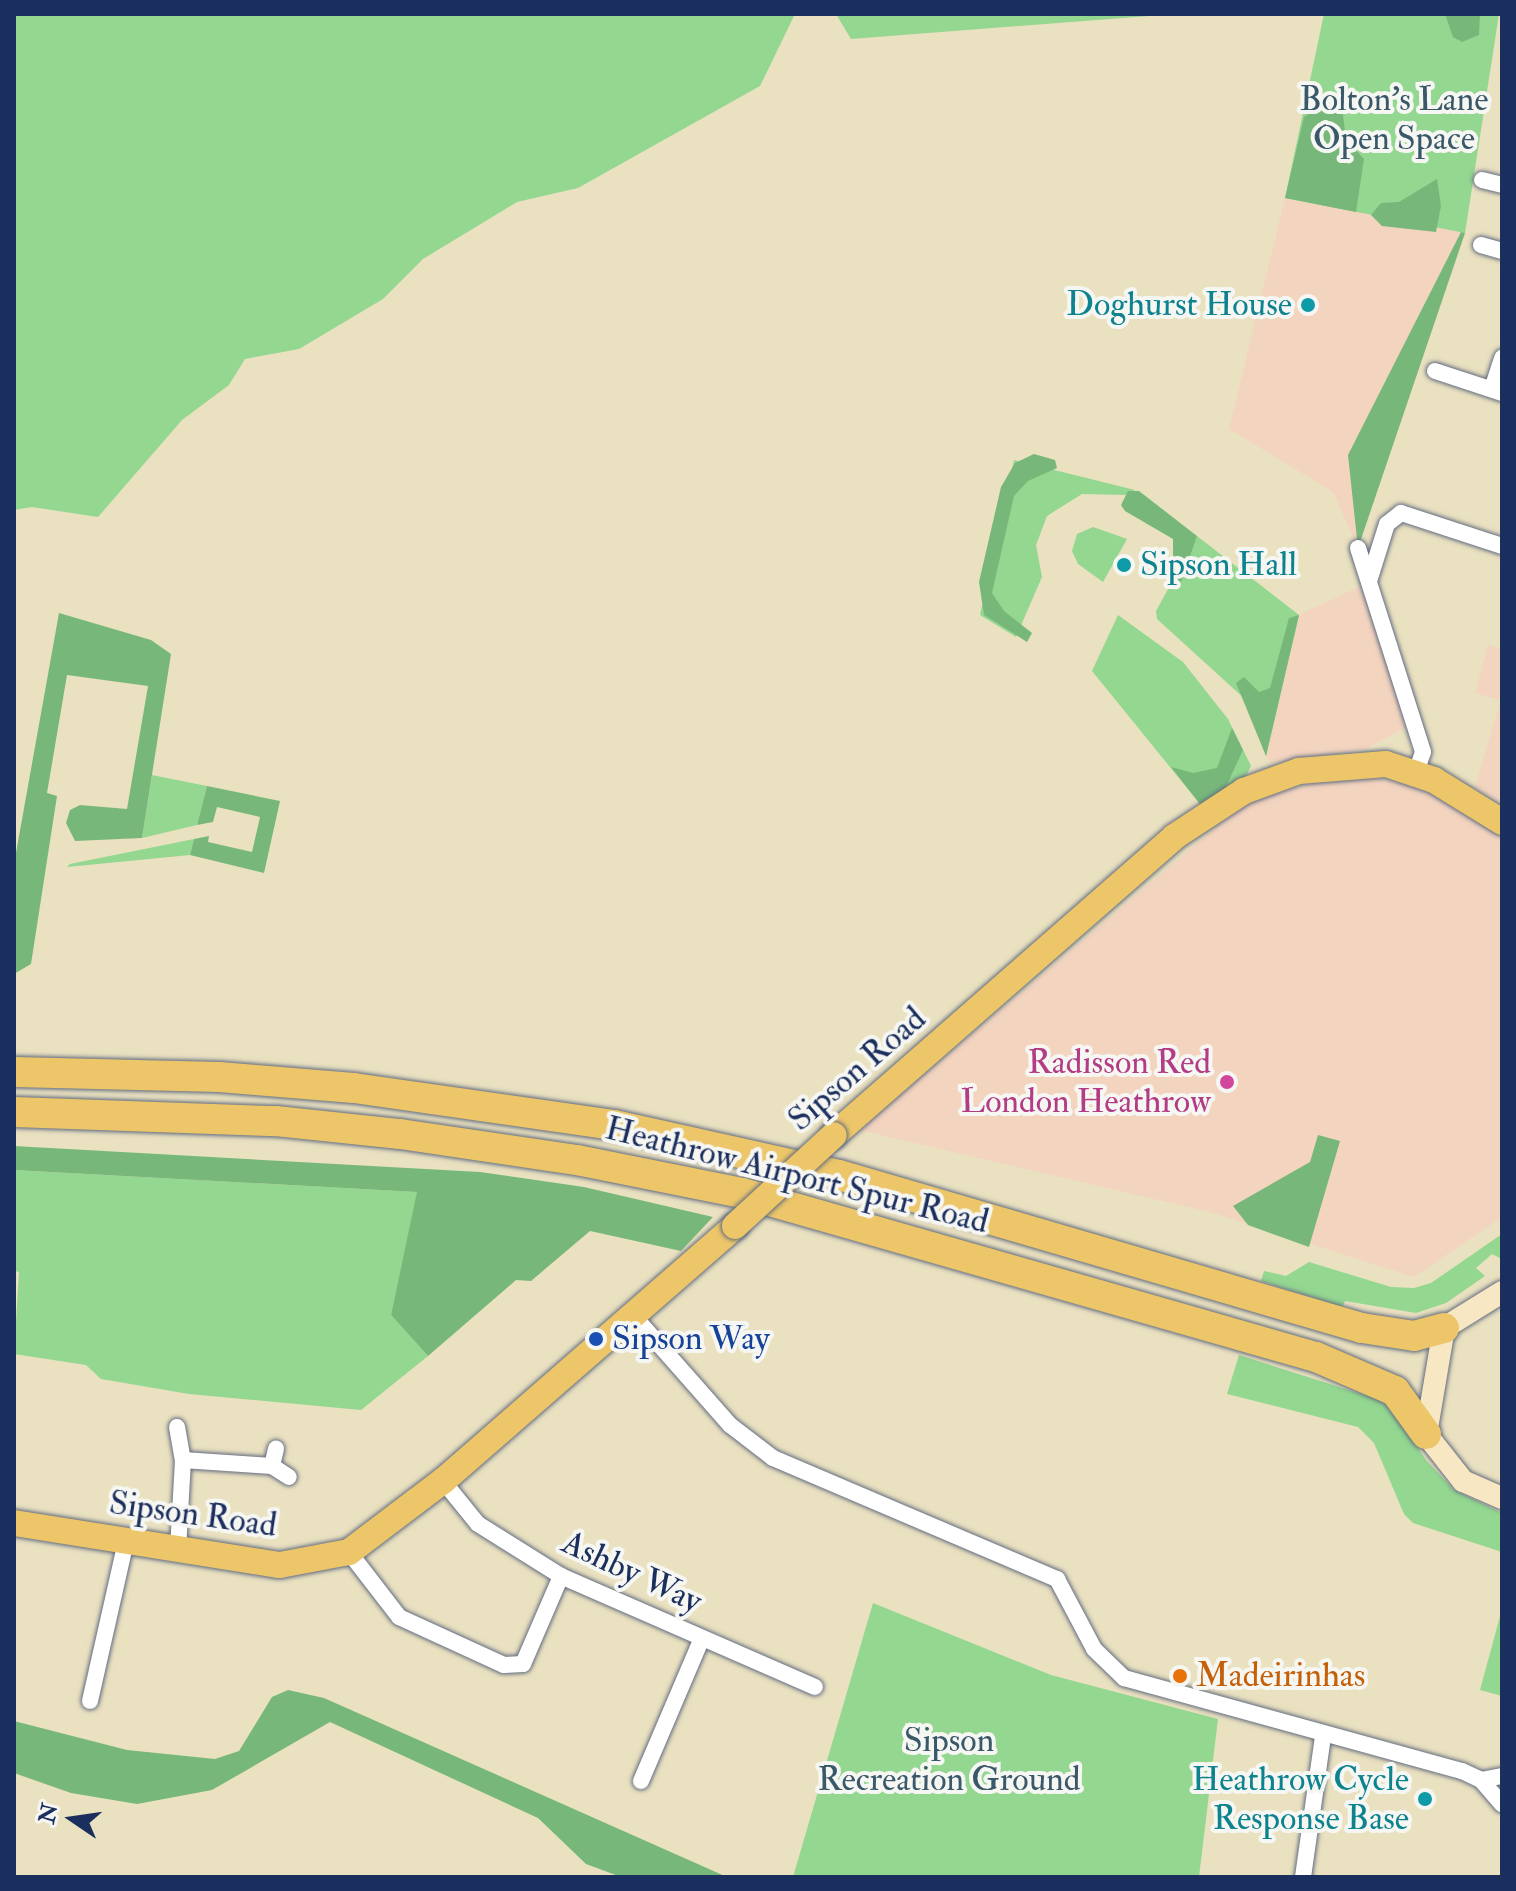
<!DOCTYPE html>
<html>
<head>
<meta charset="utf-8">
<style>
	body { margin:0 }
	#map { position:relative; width:1516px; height:1891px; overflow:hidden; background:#eae1c0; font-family:"IM FELL Double Pica",serif }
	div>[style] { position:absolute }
	.built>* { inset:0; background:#f3d4bf }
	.green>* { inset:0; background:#94d790 }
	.forest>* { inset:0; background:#77b87a }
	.roads { filter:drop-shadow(0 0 2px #636d80) drop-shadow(0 0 2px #636d80) }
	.street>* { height:16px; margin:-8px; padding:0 8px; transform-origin:8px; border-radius:8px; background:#fff }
	.secondary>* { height:22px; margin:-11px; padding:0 11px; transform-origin:11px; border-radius:11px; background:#f7e8c3 }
	.primary>* { height:26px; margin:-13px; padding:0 13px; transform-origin:13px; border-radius:13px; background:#ecc669 }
	.highway>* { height:30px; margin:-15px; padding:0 15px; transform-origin:15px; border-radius:15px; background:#ecc669 }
	.bridges { filter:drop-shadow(0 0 2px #636d80) drop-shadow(0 0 2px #636d80) }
	.primary-bridge>* { height:26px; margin:-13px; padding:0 13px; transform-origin:13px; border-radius:13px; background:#ecc669 }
	.dots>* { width:22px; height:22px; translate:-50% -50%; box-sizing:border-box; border:4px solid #f6f6f2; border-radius:50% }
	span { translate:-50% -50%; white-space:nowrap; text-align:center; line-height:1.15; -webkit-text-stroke:8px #f6f6f2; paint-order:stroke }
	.park-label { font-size:34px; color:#39596a }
	.culture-label { font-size:34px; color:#0d838f }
	.right { translate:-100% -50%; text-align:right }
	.left { translate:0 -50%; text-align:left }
	.hotel-label { font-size:34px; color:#b23c85 }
	.street-label { font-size:34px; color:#1b2f5e }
	.transit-label { font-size:34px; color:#164399 }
	.food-label { font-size:34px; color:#c56008 }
	.frame { position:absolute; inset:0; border:16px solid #1b2f5e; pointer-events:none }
	.north { position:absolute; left:32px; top:1779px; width:80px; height:80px; -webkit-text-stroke:6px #f6f6f2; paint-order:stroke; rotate:283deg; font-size:22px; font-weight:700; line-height:32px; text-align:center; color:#1b2f5e }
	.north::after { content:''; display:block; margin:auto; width:28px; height:36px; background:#1b2f5e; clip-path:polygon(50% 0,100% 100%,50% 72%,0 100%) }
</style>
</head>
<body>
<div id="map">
	<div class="built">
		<i style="clip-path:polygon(1285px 198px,1466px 231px,1358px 548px,1333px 492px,1229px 429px)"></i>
		<i style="clip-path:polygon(1365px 584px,1408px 726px,1365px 749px,1271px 763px,1266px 756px,1299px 615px)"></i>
		<i style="clip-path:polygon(1488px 645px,1502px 649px,1502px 804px,1475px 787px,1501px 700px,1475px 693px)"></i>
		<i style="clip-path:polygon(1371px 778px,1425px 786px,1502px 834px,1502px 1217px,1414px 1277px,1210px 1212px,859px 1130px,1246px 802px,1312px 783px)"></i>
	</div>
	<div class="green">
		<i style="clip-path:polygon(14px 14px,795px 14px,760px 86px,578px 188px,517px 202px,423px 259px,383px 299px,299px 349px,245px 359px,229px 385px,182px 420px,98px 517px,32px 507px,14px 510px)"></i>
		<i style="clip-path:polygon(836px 14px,1175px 14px,851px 39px)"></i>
		<i style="clip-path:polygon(1324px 14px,1499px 14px,1465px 233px,1285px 198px)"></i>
		<i style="clip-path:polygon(1014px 460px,1135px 490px,1126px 495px,1082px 494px,1047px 516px,1036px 545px,1042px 577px,1016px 637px,980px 615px)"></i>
		<i style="clip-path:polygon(1093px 527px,1127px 539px,1103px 582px,1078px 564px,1072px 551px,1077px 534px)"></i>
		<i style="clip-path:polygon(1197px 536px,1299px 615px,1266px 756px,1246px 700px,1157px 619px,1156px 611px)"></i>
		<i style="clip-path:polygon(1118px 615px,1183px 662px,1228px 719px,1251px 766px,1244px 780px,1200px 804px,1092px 671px)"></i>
		<i style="clip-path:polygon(152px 775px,207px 786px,197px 825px,142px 838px)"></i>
		<i style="clip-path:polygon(194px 839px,190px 855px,67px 867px,70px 864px)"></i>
		<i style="clip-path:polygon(14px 1170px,418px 1192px,391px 1315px,428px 1356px,361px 1410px,189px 1394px,101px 1379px,86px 1365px,14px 1354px,19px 1272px,14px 1271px)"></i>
		<i style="clip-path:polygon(1502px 1234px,1502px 1259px,1492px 1254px,1476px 1268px,1485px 1276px,1446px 1303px,1416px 1313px,1345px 1301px,1343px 1306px,1336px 1305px,1261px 1281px,1264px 1271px,1286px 1276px,1309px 1262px,1391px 1287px,1414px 1288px,1431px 1283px)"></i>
		<i style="clip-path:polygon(1239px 1355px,1377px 1399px,1393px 1410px,1426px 1460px,1454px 1490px,1502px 1513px,1502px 1552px,1413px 1523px,1404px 1514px,1374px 1443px,1358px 1427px,1227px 1394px)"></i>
		<i style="clip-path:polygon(873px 1603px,1051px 1675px,1218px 1719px,1199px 1877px,793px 1877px)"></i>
		<i style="clip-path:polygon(1502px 1609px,1502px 1696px,1480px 1690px)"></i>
	</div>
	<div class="forest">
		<i style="clip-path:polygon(1445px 14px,1480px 14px,1479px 35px,1462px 42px,1453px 37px)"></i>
		<i style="clip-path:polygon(1319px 107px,1342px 107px,1346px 139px,1364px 159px,1356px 212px,1285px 198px,1304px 117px)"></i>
		<i style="clip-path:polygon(1437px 179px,1441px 206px,1436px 232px,1382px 226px,1371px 215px,1381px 203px,1399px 202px)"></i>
		<i style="clip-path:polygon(1461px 232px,1465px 233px,1358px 548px,1348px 455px)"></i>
		<i style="clip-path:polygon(1034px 454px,1055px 460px,1057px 468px,1028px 481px,1014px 496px,992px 593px,1004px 611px,1032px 633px,1027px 642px,984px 615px,979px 582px,1001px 487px,1015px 463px)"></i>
		<i style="clip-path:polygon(1128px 491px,1139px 491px,1197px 536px,1181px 582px,1173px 577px,1173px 539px,1125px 511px,1121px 505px)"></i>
		<i style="clip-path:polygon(59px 613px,151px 640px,171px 654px,142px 838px,75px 841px,66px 823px,70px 810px,80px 805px,127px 809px,148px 686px,67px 675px,47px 793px,57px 796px,31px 964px,14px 974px,14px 864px)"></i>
		<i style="clip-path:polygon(1299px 615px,1266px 756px,1236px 683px,1244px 677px,1259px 692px,1270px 688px,1289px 618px)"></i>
		<i style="clip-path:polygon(1232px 728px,1243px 750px,1224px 791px,1200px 804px,1171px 767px,1193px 773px,1217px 768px)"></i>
		<i style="clip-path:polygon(207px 786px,280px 801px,264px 873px,190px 855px,194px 839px,209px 836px,208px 842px,252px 852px,260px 817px,217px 807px,213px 822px,197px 825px)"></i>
		<i style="clip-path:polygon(1318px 1135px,1340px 1141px,1309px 1247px,1248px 1225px,1233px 1206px,1310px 1162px)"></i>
		<i style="clip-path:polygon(14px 1146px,480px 1172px,584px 1187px,713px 1217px,681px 1251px,590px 1231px,531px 1281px,516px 1280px,428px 1356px,391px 1315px,417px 1192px,14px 1170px)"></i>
		<i style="clip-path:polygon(288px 1690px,324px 1698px,727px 1877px,621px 1877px,586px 1864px,538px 1818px,330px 1722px,212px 1790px,137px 1804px,71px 1793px,14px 1773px,14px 1721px,127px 1750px,215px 1759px,239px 1751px,272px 1697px)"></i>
	</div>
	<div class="roads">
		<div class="street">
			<i style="left:1482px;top:180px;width:21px;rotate:14deg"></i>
			<i style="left:1481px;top:245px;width:22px;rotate:16deg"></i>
			<i style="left:1435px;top:371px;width:71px;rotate:18.2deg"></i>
			<i style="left:1492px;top:389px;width:33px;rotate:-72deg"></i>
			<i style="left:1358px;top:548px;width:214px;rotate:72.3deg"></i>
			<i style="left:1423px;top:752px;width:21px;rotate:109deg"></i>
			<i style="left:1369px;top:581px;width:60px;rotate:-72.5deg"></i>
			<i style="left:1387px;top:524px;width:18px;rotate:-38deg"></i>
			<i style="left:1401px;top:513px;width:106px;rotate:18.1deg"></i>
			<i style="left:633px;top:1315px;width:147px;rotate:48.6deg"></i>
			<i style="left:730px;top:1425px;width:54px;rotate:37.5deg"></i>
			<i style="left:773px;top:1458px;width:309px;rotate:23.1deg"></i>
			<i style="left:1057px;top:1579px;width:79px;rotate:62.1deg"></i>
			<i style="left:1094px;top:1649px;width:42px;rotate:44deg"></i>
			<i style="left:1124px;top:1678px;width:351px;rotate:15.4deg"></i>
			<i style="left:1462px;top:1771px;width:21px;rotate:25deg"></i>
			<i style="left:1481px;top:1780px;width:32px;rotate:49deg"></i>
			<i style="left:177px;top:1427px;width:34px;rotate:80deg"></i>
			<i style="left:183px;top:1460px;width:89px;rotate:93.2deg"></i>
			<i style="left:183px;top:1460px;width:89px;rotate:3.9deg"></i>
			<i style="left:272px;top:1466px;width:20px;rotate:33deg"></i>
			<i style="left:272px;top:1466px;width:18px;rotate:-77deg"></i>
			<i style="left:443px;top:1481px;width:55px;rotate:50.9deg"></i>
			<i style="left:478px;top:1524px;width:98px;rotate:32.1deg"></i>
			<i style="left:561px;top:1576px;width:277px;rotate:23.6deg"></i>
			<i style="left:349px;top:1552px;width:82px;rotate:52.4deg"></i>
			<i style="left:399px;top:1617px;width:115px;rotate:24.6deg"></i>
			<i style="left:504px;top:1665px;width:19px;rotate:-3deg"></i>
			<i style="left:523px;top:1664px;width:96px;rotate:-66.6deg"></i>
			<i style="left:90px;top:1701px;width:164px;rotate:-77.3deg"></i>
			<i style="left:1481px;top:1780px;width:21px;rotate:-11deg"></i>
			<i style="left:641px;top:1781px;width:155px;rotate:-66.9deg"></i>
			<i style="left:1303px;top:1877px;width:142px;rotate:-81.9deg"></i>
		</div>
		<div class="secondary">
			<i style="left:1502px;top:1292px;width:68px;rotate:148.2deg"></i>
			<i style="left:1444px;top:1328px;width:108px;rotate:99.6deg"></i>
			<i style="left:1426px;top:1434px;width:60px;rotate:51.8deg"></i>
			<i style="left:1463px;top:1481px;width:43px;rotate:23.6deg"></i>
		</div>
		<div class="primary">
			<i style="left:834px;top:1135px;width:452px;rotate:-41.2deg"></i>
			<i style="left:1174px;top:837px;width:84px;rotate:-33.3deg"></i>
			<i style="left:1244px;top:791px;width:59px;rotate:-20deg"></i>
			<i style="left:1299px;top:771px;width:87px;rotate:-4.6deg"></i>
			<i style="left:1386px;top:764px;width:51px;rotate:18.4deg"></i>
			<i style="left:1434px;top:780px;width:80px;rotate:31.7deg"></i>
			<i style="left:14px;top:1523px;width:269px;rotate:9deg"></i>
			<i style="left:280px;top:1565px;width:70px;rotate:-10.7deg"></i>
			<i style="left:349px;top:1552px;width:118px;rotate:-37.1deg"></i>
			<i style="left:443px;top:1481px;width:388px;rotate:-41.1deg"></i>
		</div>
		<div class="highway">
			<i style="left:14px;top:1072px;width:205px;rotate:1.4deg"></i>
			<i style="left:219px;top:1077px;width:135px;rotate:4.7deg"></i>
			<i style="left:354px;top:1088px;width:263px;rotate:8.1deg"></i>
			<i style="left:614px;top:1125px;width:230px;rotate:12.5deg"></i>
			<i style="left:839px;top:1175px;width:545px;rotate:16.31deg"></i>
			<i style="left:1362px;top:1328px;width:53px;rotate:8.7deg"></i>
			<i style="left:1414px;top:1336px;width:31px;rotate:-15deg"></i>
			<i style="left:14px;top:1112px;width:262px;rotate:2deg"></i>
			<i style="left:276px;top:1121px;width:125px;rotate:6deg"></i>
			<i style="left:400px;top:1134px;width:179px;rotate:8.4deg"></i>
			<i style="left:577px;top:1160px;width:168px;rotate:11.3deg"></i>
			<i style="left:742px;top:1193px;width:597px;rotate:15.95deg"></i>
			<i style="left:1316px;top:1357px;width:86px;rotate:23.3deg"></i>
			<i style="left:1395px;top:1391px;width:53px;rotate:54.2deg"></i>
		</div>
	</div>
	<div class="bridges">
		<div class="primary-bridge">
			<i style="left:735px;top:1226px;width:134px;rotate:-42.6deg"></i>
		</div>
	</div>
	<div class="dots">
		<i style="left:1308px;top:305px;background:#0f9aa8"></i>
		<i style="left:1124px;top:565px;background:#0f9aa8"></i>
		<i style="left:1227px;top:1082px;background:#d1479c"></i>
		<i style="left:596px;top:1339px;background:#1a4fb4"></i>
		<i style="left:1180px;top:1676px;background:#e8710a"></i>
		<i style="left:1425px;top:1799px;background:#0f9aa8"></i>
	</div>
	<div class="park-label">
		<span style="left:1394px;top:119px">Bolton's Lane<br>Open Space</span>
		<span style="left:949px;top:1760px">Sipson<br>Recreation Ground</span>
	</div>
	<div class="culture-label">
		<span class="right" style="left:1292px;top:305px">Doghurst House</span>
		<span class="left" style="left:1140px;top:565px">Sipson Hall</span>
		<span class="right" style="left:1409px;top:1799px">Heathrow Cycle<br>Response Base</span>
	</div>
	<div class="hotel-label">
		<span class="right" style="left:1211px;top:1082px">Radisson Red<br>London Heathrow</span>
	</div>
	<div class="street-label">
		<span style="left:857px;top:1069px;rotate:-41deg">Sipson Road</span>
		<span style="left:797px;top:1175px;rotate:14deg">Heathrow Airport Spur Road</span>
		<span style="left:193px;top:1514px;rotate:8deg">Sipson Road</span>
		<span style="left:632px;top:1572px;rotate:25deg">Ashby Way</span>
	</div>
	<div class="transit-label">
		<span class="left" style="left:612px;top:1339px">Sipson Way</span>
	</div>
	<div class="food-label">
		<span class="left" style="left:1196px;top:1676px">Madeirinhas</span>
	</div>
	<div class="frame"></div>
	<div class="north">N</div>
</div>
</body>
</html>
